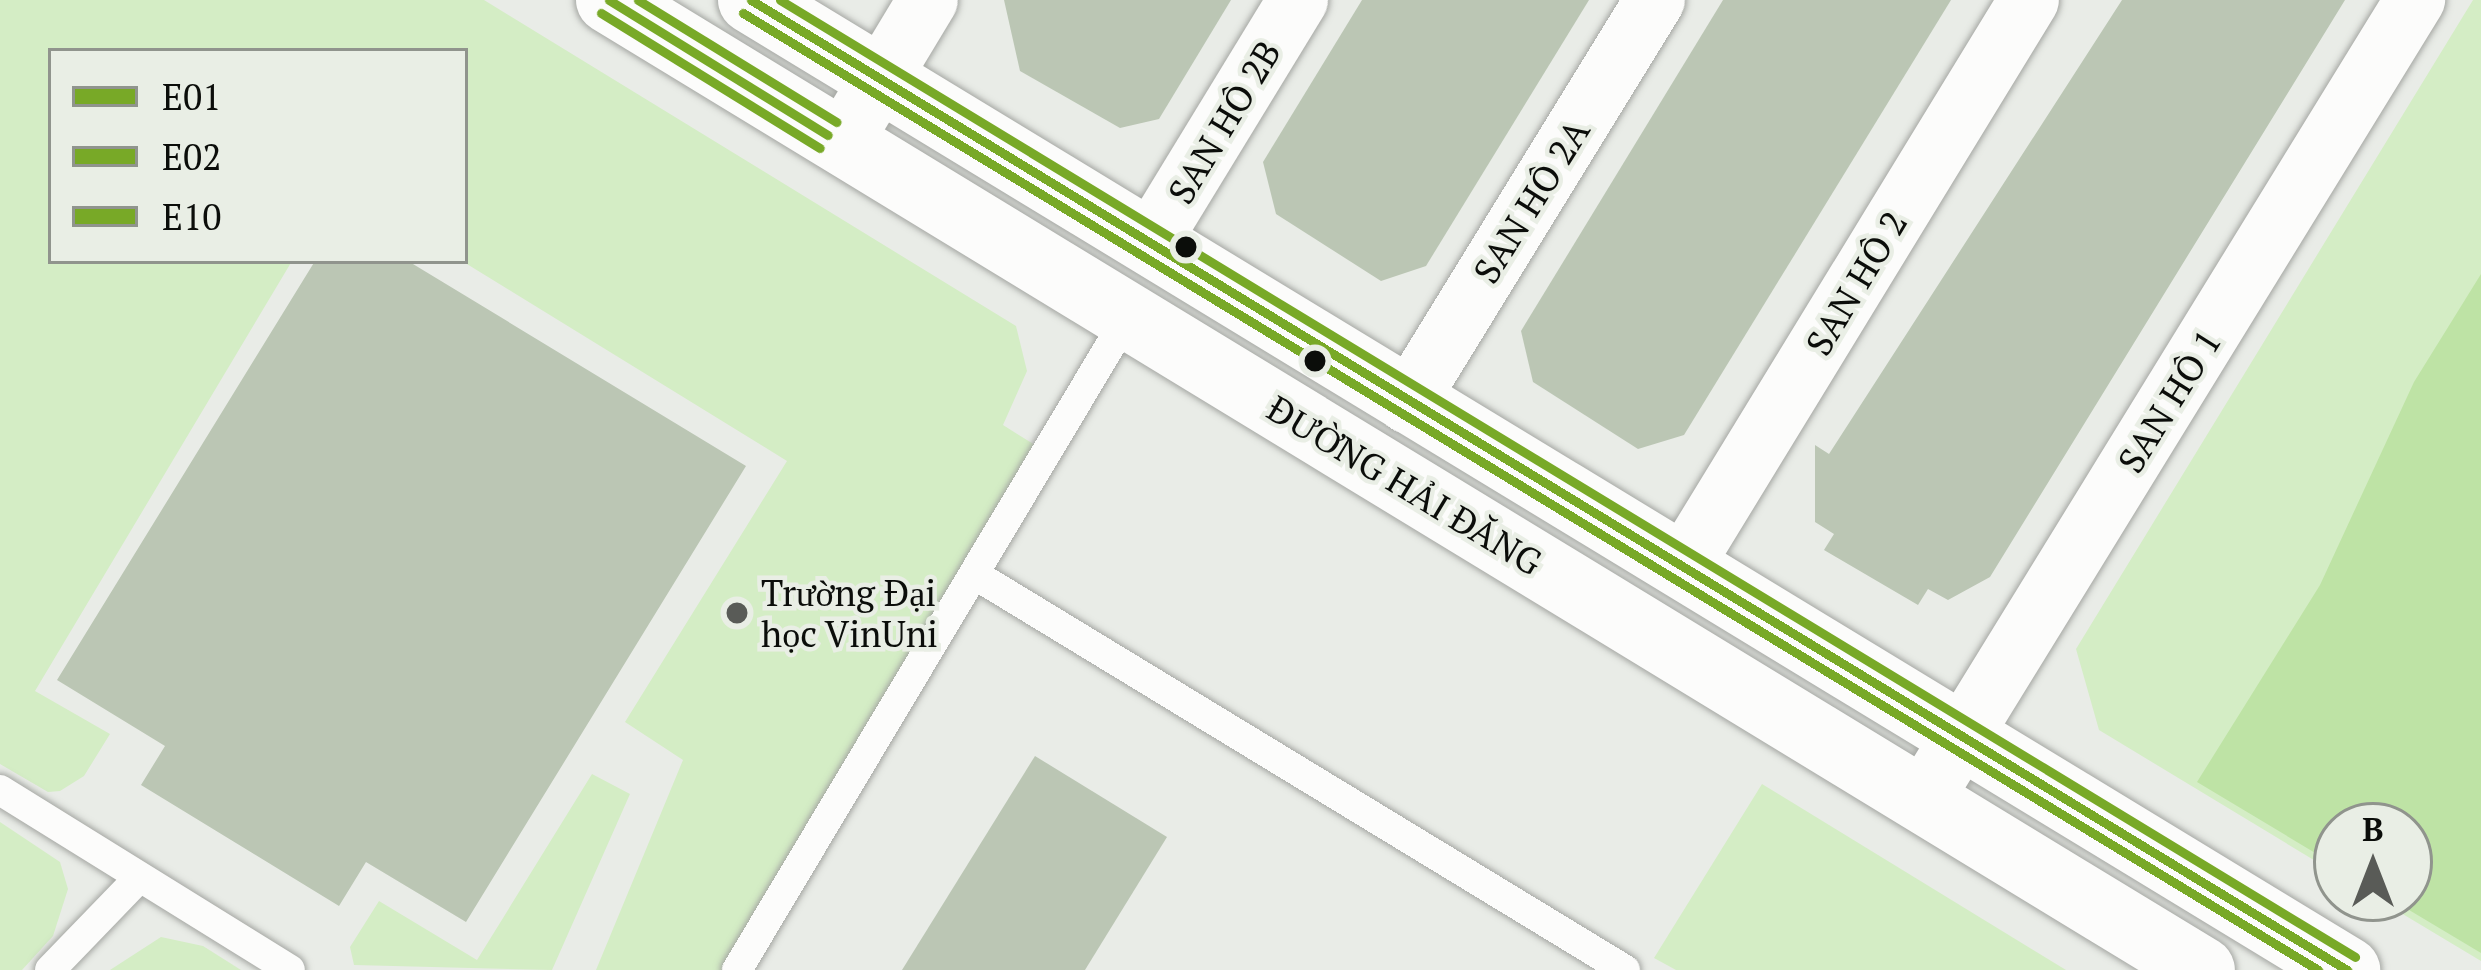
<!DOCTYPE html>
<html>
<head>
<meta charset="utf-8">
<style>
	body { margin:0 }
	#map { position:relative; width:2481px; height:970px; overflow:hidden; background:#e9ece7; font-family:"PT Serif",serif }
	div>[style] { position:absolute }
	.green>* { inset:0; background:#d4edc5 }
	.water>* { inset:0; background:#bee3a5 }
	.building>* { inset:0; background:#bbc6b4 }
	.roads { filter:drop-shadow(0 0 3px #a5a7a3) drop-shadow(0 0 3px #a5a7a3) }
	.service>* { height:30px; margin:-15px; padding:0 15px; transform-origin:15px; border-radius:15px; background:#fcfcfb }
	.minor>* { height:60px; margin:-30px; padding:0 30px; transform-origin:30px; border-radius:30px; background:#fcfcfb }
	.tertiary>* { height:66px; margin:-33px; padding:0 33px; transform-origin:33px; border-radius:33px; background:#fcfcfb }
	.bus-1>* { height:9px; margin:-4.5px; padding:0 4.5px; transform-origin:4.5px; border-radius:4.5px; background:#78a927 }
	.bus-2>* { height:9px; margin:-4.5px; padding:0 4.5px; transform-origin:4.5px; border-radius:4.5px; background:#78a927 }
	.bus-3>* { height:9px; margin:-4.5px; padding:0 4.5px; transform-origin:4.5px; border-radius:4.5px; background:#78a927 }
	.dots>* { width:33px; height:33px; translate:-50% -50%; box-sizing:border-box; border:6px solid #e9eee5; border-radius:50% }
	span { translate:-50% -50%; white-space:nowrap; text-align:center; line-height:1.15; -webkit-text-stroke:9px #e9eee5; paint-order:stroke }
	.street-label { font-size:36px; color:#0b0d0a }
	.poi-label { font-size:36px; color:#0b0d0a }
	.left { translate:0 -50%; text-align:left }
	.legend { position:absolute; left:48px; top:48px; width:420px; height:216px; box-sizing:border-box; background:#e9eee5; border:3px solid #90948d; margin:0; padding:15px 21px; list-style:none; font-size:36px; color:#0b0d0a }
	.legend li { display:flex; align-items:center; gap:24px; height:60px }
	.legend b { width:60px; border:3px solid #90948d }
	.north { position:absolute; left:2313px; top:802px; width:120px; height:120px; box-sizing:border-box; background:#e9eee5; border:3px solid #90948d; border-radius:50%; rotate:0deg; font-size:33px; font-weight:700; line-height:48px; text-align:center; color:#0b0d0a }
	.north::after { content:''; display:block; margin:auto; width:42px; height:54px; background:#595b57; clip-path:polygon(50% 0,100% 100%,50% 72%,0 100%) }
</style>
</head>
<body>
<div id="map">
	<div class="green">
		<i style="clip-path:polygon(0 0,484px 0,1016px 326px,1027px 371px,1003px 425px,1043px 450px,722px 970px,596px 970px,683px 760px,625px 722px,787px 461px,462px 261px,465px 51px,51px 51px,51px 261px,292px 261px,35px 691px,110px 734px,84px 776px,60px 791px,48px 792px,0 764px)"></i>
		<i style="clip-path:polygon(2473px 0,2481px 0,2481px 961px,2376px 898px,2409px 898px,2409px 826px,2337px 826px,2337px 874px,2099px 730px,2076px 649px)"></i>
		<i style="clip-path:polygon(592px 774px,630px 794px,552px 970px,354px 965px,350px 947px,379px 901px,477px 960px)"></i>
		<i style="clip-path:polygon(1762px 784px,2066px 970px,1676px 970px,1654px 958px)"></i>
		<i style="clip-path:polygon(0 822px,60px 862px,68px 889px,53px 936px,22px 970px,0 970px)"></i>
		<i style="clip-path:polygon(161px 937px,203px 946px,241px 970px,110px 970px)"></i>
	</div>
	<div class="water">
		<i style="clip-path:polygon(2481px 274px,2481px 953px,2389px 898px,2409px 898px,2409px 826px,2337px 826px,2337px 866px,2197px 782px,2320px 585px,2414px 382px)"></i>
	</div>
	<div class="building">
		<i style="clip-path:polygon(1004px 0,1231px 0,1159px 119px,1120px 128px,1020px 71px)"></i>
		<i style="clip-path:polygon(1362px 0,1589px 0,1426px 266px,1381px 281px,1276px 214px,1263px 162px)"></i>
		<i style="clip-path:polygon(1723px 0,1951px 0,1684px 435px,1638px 449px,1533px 382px,1521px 331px)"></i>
		<i style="clip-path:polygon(2122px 0,2345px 0,1990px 577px,1948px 600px,1928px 589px,1918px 605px,1824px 550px,1834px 534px,1815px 522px,1815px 445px,1829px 454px)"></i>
		<i style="clip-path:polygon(315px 261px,408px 261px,746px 466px,466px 922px,366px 862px,339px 906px,141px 785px,165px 746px,57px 680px)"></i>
		<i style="clip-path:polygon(1035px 756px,1167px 837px,1085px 970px,902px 970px)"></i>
	</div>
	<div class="roads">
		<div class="service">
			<i style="left:974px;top:574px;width:762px;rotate:31.31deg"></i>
			<i style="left:0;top:790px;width:341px;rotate:31.8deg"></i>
			<i style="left:50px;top:970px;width:127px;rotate:-46deg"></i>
			<i style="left:737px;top:970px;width:762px;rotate:-59.13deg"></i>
		</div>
		<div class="minor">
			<i style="left:841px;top:144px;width:168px;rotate:-58.9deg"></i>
			<i style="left:1149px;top:244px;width:286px;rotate:-58.6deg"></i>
			<i style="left:1407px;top:403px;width:473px;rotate:-58.4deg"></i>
			<i style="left:1683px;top:566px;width:663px;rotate:-58.56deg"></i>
			<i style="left:1922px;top:801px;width:941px;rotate:-58.39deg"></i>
		</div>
		<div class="tertiary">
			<i style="left:609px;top:0;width:1865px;rotate:31.34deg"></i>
			<i style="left:751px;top:0;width:1868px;rotate:31.29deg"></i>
		</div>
	</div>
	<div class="bus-1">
		<i style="left:609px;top:0;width:257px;rotate:31.7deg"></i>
		<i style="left:751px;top:0;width:1868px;rotate:31.29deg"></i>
	</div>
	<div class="bus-2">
		<i style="left:601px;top:13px;width:257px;rotate:31.7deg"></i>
		<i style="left:743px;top:13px;width:1843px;rotate:31.28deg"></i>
	</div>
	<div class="bus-3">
		<i style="left:638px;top:0;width:233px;rotate:31.6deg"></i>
		<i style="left:780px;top:0;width:1843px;rotate:31.28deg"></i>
	</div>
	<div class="dots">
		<i style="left:1186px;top:247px;background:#0b0d0a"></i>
		<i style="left:1315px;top:361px;background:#0b0d0a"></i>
		<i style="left:737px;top:613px;background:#595b57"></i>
	</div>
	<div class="street-label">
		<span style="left:1224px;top:122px;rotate:-59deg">SAN HÔ 2B</span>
		<span style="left:1531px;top:201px;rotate:-58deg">SAN HÔ 2A</span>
		<span style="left:1856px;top:283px;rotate:-59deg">SAN HÔ 2</span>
		<span style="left:2169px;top:401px;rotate:-58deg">SAN HÔ 1</span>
		<span style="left:1405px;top:485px;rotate:31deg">ĐƯỜNG HẢI ĐĂNG</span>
	</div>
	<div class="poi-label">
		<span class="left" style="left:761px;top:613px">Trường Đại<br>học VinUni</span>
	</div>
	<ul class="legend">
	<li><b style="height:15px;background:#78a927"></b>E01</li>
	<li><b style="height:15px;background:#78a927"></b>E02</li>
	<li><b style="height:15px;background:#78a927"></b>E10</li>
	</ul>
	<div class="north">B</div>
</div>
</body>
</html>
